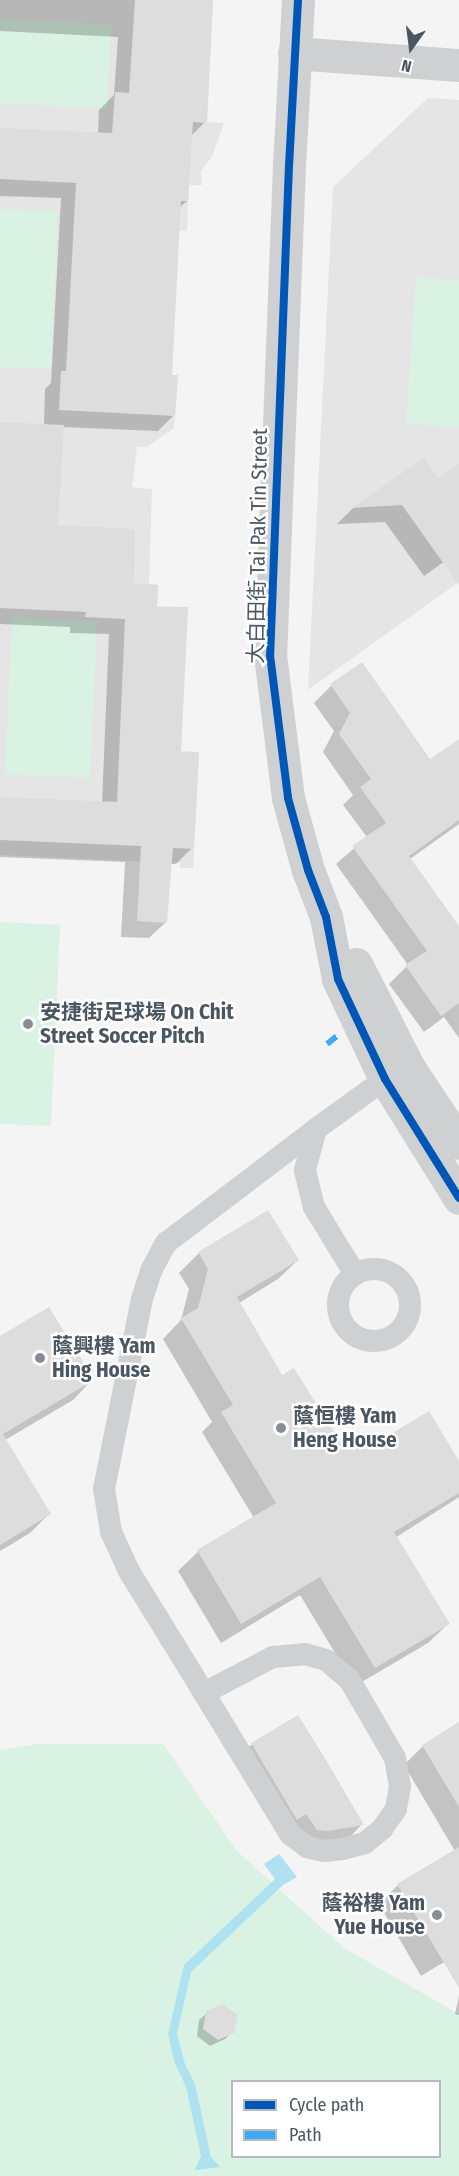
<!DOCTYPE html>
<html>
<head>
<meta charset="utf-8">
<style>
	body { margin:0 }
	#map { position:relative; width:459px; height:2176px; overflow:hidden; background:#f4f4f4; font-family:"Fira Sans Condensed","Noto Sans TC",sans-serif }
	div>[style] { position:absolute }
	.education>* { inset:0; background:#e6e5e6 }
	.green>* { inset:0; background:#d9f2e3 }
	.water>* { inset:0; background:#aee2f0 }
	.shadow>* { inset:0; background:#0003 }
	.building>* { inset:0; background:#ddddde }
	.service>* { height:22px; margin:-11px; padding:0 11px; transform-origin:11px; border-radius:11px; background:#ced0d2 }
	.service>.ring { margin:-11px; padding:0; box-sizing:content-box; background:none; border:22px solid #ced0d2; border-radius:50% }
	.minor>* { height:33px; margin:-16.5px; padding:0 16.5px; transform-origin:16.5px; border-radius:16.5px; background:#ced0d2 }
	.tertiary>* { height:33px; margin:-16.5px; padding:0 16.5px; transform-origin:16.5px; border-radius:16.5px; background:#ced0d2 }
	.quiet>* { height:6px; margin-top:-3px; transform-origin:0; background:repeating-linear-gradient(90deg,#3fa9f5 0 12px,transparent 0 18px) }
	.cycleway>* { height:8px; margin:-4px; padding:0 4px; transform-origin:4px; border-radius:4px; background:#0057b8 }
	.dots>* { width:16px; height:16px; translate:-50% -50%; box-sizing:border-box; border:3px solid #fff; border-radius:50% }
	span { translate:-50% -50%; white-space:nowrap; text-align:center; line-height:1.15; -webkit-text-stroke:5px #fff; paint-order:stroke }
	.street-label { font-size:21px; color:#4a5661 }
	.poi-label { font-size:21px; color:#4a5661; font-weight:700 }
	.left { translate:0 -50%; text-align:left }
	.right { translate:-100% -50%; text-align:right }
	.legend { position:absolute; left:231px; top:2080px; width:210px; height:78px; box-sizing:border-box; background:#fff; border:2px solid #b7bbc0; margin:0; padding:8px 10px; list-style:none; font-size:18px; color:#4a5661 }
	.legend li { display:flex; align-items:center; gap:12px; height:30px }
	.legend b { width:30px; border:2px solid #b7bbc0 }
	.north { position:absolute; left:381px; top:18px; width:60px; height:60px; -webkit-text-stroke:4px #fff; paint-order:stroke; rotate:194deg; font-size:16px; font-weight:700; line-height:24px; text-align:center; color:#4a5661 }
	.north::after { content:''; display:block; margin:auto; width:21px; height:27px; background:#4a5661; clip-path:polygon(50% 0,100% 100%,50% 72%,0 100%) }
</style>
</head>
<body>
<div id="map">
	<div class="education">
		<i style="clip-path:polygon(0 0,213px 0,207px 122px,224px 123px,212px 157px,201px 171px,202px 185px,189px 185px,187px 231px,179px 231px,172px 375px,178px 375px,174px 428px,147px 447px,137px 447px,132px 487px,152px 489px,149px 584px,158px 585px,157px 606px,188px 607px,181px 751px,199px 752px,193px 868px,180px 868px,180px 863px,0 855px)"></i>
		<i style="clip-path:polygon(428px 98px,459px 100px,459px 582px,308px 690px,333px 187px)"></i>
	</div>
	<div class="green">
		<i style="clip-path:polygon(0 19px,111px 24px,107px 109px,0 103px)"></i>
		<i style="clip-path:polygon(0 209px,58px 211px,51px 369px,0 367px)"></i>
		<i style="clip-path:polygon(416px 277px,459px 280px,459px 428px,406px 424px)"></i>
		<i style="clip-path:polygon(12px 617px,97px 621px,90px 778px,5px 774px)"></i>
		<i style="clip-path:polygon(0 922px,60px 925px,51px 1126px,0 1124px)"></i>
		<i style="clip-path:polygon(evenodd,38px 1744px,163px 1744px,237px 1851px,344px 1948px,459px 2014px,459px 2176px,0 2176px,0 1750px,38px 1744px,232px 2082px,440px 2082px,440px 2156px,232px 2156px,232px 2082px)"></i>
	</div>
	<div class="water">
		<i style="clip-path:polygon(279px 1854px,297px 1877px,283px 1885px,191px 1972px,177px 2034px,185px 2064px,195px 2084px,211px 2157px,220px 2167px,195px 2170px,201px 2156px,186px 2087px,174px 2061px,168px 2034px,184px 1965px,275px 1879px,264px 1864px)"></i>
	</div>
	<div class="shadow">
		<i style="clip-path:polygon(0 0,212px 0,205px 122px,191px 136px,187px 201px,179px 208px,171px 377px,174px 415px,158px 431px,62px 427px,57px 527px,133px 584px,155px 608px,192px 848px,176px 864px,170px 864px,166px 922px,149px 938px,121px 937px,125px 862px,0 857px,0 798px,102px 803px,109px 634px,70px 633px,70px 627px,0 624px,0 423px,44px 425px,45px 389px,51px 383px,61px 198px,0 196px,0 129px,98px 134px,99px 110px,114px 95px,118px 37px,0 31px)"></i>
		<i style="clip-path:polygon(424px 460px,437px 480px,459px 465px,459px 551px,424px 576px,385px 522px,337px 524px,352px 509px)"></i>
		<i style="clip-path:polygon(331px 686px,429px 761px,459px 740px,459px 824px,410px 859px,459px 928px,459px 1038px,444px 1017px,424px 1032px,389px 984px,408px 965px,336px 864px,367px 837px,343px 805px,353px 795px,323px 752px,334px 731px,314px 703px)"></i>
		<i style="clip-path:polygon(199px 1253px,298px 1260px,278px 1279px,239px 1303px,281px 1377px,341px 1446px,459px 1464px,459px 1497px,395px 1538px,448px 1624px,428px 1643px,355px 1686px,300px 1595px,221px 1643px,178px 1571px,198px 1552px,254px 1518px,202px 1432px,212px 1422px,163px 1339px,181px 1320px,189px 1289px,179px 1273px)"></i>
		<i style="clip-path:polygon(0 1338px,92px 1380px,73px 1400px,5px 1440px,49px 1514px,30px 1533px,0 1551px)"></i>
		<i style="clip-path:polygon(298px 1717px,362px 1824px,351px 1836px,324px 1842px,305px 1841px,240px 1756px,251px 1745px)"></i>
		<i style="clip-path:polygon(459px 1724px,459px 1953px,421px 1976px,379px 1904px,398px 1885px,455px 1851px,404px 1765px,423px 1746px)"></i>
		<i style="clip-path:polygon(459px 1996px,459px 2015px,455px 2014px)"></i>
		<i style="clip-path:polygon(207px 2013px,232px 2032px,225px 2039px,210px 2046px,197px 2036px,199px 2020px)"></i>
	</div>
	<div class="building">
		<i style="clip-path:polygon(135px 0,213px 0,207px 123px,193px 122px,188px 201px,181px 201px,172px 375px,178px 375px,175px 416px,59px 410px,61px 371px,66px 371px,76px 183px,0 179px,0 128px,112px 133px,115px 92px,129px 93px)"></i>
		<i style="clip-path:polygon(0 422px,64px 425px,58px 525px,135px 529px,134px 583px,158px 585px,157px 607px,188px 607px,181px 752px,199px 752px,194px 849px,173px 848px,167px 923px,137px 921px,141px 846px,0 840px,0 797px,117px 802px,125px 619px,85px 617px,86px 612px,0 608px)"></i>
		<i style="clip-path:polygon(424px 458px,438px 478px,459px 463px,459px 585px,402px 505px,351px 508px)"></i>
		<i style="clip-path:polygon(362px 662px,430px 759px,459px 739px,459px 820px,409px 856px,459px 926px,459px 1003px,441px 1016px,405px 965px,427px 951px,352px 846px,386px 823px,360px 787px,371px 779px,339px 734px,350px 713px,330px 684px)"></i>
		<i style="clip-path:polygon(268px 1210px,299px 1260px,237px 1297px,282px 1375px,294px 1368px,342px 1445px,364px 1450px,429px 1411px,459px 1461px,459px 1493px,394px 1532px,450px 1624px,375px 1668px,320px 1577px,241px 1624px,197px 1550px,276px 1503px,221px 1412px,233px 1405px,181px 1318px,198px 1308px,208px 1269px,198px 1252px)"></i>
		<i style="clip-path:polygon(49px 1307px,94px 1380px,3px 1434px,51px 1514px,0 1545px,0 1336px)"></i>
		<i style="clip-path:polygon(298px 1715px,326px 1760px,364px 1825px,328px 1831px,317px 1830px,306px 1814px,297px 1820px,251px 1743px)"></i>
		<i style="clip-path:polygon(459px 1722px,459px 1807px,422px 1745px)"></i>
		<i style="clip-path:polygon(459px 1847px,459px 1988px,397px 1884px)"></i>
		<i style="clip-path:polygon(222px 2004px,238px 2015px,234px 2033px,218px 2040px,203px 2029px,206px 2011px)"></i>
	</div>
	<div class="service">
		<i class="ring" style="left:338px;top:1269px;width:50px;height:50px"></i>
		<i style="left:355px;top:1274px;width:79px;rotate:-121.5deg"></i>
		<i style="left:314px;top:1207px;width:38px;rotate:-104deg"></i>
		<i style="left:305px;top:1170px;width:42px;rotate:-75deg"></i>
		<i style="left:316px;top:1129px;width:85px;rotate:-35.9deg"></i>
		<i style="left:204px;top:1693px;width:78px;rotate:-27.6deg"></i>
		<i style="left:273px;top:1657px;width:32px;rotate:-5deg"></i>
		<i style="left:305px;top:1654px;width:22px;rotate:16deg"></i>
		<i style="left:326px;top:1660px;width:30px;rotate:40deg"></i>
		<i style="left:349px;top:1679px;width:91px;rotate:59.8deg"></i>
		<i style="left:395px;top:1758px;width:28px;rotate:80deg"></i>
		<i style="left:400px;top:1786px;width:23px;rotate:100deg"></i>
		<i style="left:396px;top:1809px;width:24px;rotate:125deg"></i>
		<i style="left:382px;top:1829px;width:22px;rotate:141deg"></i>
		<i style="left:365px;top:1843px;width:23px;rotate:165deg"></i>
		<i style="left:343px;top:1849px;width:19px;rotate:174deg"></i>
		<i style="left:324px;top:1851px;width:17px;rotate:-167deg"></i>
		<i style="left:307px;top:1847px;width:21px;rotate:-143deg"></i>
		<i style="left:290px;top:1834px;width:165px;rotate:-121.4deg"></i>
		<i style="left:204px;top:1693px;width:143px;rotate:-121.6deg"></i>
		<i style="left:129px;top:1571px;width:43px;rotate:-114.8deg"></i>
		<i style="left:111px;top:1532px;width:44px;rotate:-99.2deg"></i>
		<i style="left:104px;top:1489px;width:194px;rotate:-78.7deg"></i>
		<i style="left:142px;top:1299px;width:32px;rotate:-72deg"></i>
		<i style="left:152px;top:1269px;width:30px;rotate:-62deg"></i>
		<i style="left:166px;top:1243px;width:188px;rotate:-37.2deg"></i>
	</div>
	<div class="minor">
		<i style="left:294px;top:53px;width:165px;rotate:4.2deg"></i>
	</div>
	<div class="tertiary">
		<i style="left:298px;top:0;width:165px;rotate:93.1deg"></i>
		<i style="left:289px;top:165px;width:490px;rotate:92.2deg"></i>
		<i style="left:270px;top:655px;width:144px;rotate:82.8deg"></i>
		<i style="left:288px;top:798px;width:75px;rotate:74.5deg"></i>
		<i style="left:308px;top:870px;width:50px;rotate:69deg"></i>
		<i style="left:326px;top:917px;width:63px;rotate:79deg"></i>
		<i style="left:338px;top:979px;width:110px;rotate:64.8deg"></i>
		<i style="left:385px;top:1079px;width:140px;rotate:58.1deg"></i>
		<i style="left:356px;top:964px;width:117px;rotate:63deg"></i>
		<i style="left:409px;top:1068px;width:90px;rotate:56.3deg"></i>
	</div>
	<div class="quiet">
		<i style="left:327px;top:1044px;width:13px;rotate:-39deg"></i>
	</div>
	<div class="cycleway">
		<i style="left:298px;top:0;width:165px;rotate:93.1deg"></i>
		<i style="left:289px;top:165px;width:490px;rotate:92.2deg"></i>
		<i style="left:270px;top:655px;width:144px;rotate:82.8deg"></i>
		<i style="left:288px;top:798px;width:75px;rotate:74.5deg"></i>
		<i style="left:308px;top:870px;width:50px;rotate:69deg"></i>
		<i style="left:326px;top:917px;width:63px;rotate:79deg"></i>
		<i style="left:338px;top:979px;width:110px;rotate:64.8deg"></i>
		<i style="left:385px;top:1079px;width:140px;rotate:58.1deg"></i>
	</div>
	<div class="dots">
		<i style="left:28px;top:1024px;background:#868d94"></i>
		<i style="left:40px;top:1358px;background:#868d94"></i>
		<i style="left:281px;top:1428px;background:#868d94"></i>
		<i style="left:437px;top:1915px;background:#868d94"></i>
	</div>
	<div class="street-label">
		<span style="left:258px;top:546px;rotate:-89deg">大白田街 Tai Pak Tin Street</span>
	</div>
	<div class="poi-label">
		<span class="left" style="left:40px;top:1024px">安捷街足球場 On Chit<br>Street Soccer Pitch</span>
		<span class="left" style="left:52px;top:1358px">蔭興樓 Yam<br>Hing House</span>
		<span class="left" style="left:293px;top:1428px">蔭恒樓 Yam<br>Heng House</span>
		<span class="right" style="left:425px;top:1915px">蔭裕樓 Yam<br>Yue House</span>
	</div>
	<ul class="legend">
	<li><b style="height:8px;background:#0057b8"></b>Cycle path</li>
	<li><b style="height:8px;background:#3fa9f5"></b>Path</li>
	</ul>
	<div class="north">N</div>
</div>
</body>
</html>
